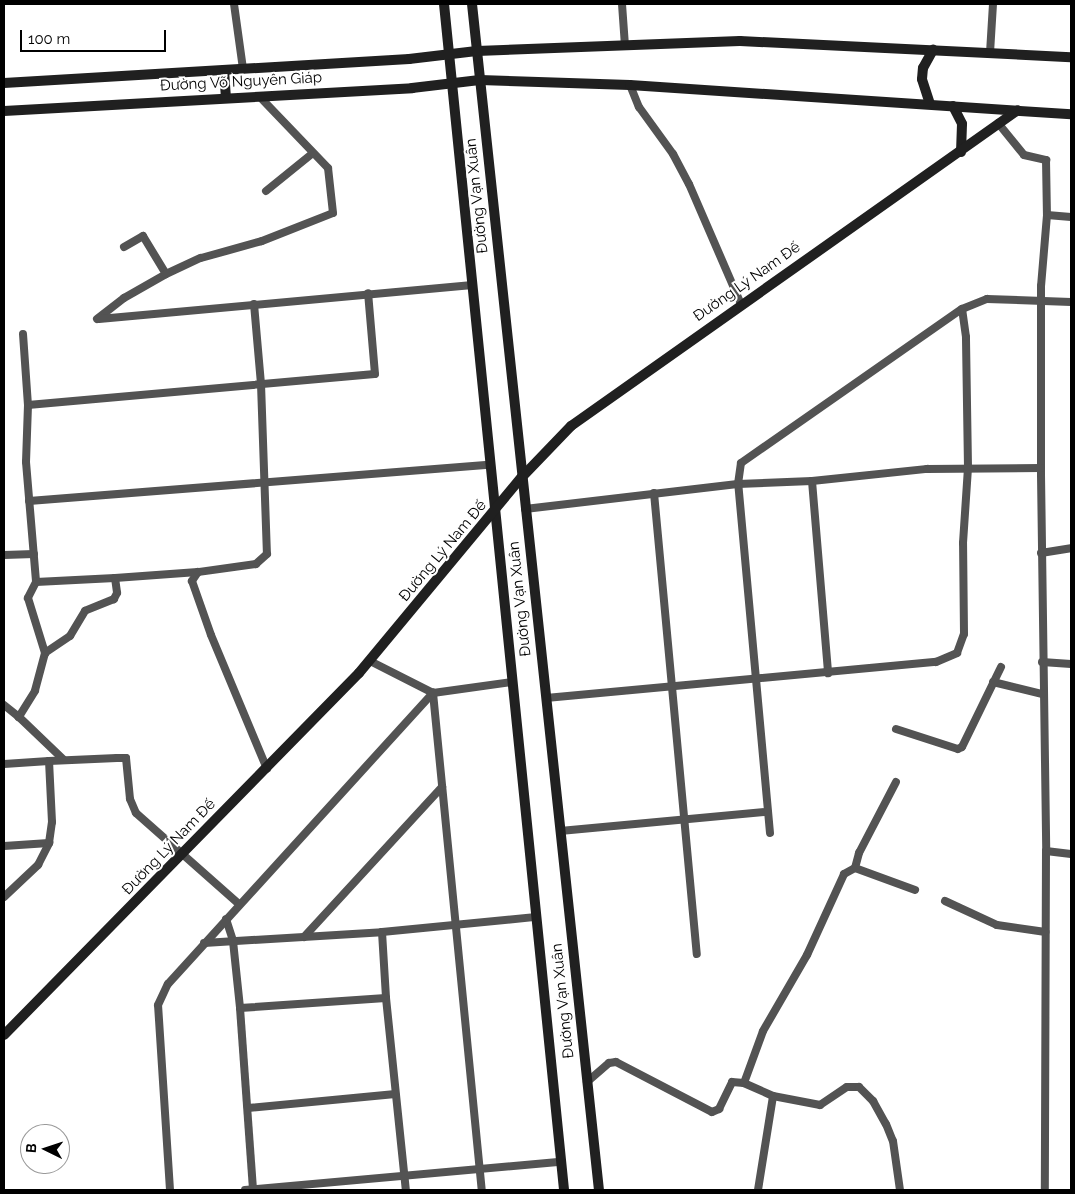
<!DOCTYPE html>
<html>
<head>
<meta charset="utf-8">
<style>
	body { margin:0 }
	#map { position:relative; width:1075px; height:1194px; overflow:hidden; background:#fff; font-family:Raleway,sans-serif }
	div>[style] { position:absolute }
	.street>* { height:8px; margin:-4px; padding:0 4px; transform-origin:4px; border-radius:4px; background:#535353 }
	.secondary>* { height:10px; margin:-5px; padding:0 5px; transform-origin:5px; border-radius:5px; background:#202020 }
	span { translate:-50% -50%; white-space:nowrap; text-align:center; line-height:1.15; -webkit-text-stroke:4px #fff; paint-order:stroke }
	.street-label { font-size:15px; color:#000 }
	.frame { position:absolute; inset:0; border:5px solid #000; pointer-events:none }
	.north { position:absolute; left:20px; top:1124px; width:50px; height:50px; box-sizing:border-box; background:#fff; border:1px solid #999; border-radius:50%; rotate:274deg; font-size:14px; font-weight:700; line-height:20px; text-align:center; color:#000 }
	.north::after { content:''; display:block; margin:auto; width:18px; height:22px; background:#000; clip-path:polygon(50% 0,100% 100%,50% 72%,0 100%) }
	.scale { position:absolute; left:20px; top:30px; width:146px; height:22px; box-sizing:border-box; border:2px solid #000; border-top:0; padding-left:6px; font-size:15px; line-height:18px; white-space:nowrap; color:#000; -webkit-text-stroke:4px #fff; paint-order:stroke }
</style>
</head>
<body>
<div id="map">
	<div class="street">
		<i style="left:234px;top:4px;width:66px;rotate:82.1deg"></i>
		<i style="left:622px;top:4px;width:42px;rotate:85.9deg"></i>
		<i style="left:990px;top:53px;width:49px;rotate:-86.5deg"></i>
		<i style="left:630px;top:85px;width:24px;rotate:68deg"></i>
		<i style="left:639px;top:107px;width:58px;rotate:54.1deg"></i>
		<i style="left:673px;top:154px;width:34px;rotate:62deg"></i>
		<i style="left:689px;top:184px;width:131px;rotate:66.6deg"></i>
		<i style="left:998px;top:123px;width:41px;rotate:50.9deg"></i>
		<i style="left:1024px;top:155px;width:23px;rotate:13deg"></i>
		<i style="left:1046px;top:160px;width:55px;rotate:89deg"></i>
		<i style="left:1047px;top:215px;width:71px;rotate:94.8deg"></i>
		<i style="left:1041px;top:286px;width:189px;rotate:90deg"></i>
		<i style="left:1041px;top:475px;width:376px;rotate:89.2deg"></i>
		<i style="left:1046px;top:851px;width:339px;rotate:90.2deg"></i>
		<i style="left:266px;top:191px;width:60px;rotate:-39deg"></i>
		<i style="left:1047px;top:215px;width:24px;rotate:5deg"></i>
		<i style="left:124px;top:247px;width:22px;rotate:-30deg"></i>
		<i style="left:143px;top:236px;width:44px;rotate:58.8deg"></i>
		<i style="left:254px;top:304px;width:80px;rotate:85deg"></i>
		<i style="left:261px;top:384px;width:170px;rotate:88deg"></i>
		<i style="left:267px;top:554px;width:15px;rotate:138deg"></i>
		<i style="left:256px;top:564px;width:59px;rotate:172.1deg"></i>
		<i style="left:198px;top:572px;width:11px;rotate:124deg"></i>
		<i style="left:192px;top:581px;width:57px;rotate:70.6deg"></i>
		<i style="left:211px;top:635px;width:145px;rotate:67.3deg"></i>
		<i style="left:97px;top:319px;width:34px;rotate:-38deg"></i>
		<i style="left:124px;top:298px;width:48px;rotate:-29.7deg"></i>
		<i style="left:166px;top:274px;width:38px;rotate:-25deg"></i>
		<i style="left:201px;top:258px;width:63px;rotate:-15.6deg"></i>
		<i style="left:262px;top:241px;width:76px;rotate:-21.5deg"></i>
		<i style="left:333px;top:213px;width:45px;rotate:-96.3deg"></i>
		<i style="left:328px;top:168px;width:98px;rotate:-133.8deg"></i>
		<i style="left:99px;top:319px;width:375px;rotate:-5.2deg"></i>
		<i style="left:23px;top:334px;width:71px;rotate:86deg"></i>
		<i style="left:28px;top:405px;width:57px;rotate:92deg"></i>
		<i style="left:26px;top:462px;width:120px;rotate:85.2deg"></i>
		<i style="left:36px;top:582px;width:79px;rotate:-2.9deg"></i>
		<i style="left:115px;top:578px;width:15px;rotate:82deg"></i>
		<i style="left:117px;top:593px;width:7px;rotate:117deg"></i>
		<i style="left:114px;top:599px;width:31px;rotate:158deg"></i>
		<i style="left:85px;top:611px;width:29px;rotate:121deg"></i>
		<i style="left:70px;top:636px;width:30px;rotate:146deg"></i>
		<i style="left:45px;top:653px;width:39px;rotate:105deg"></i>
		<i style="left:35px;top:691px;width:31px;rotate:122deg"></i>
		<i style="left:19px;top:717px;width:62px;rotate:43.7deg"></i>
		<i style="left:28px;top:405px;width:348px;rotate:-5.1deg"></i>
		<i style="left:375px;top:374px;width:81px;rotate:-94.9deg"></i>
		<i style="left:812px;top:481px;width:193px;rotate:85.2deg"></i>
		<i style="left:654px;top:493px;width:463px;rotate:84.7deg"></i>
		<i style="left:29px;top:501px;width:461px;rotate:-4.5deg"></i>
		<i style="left:525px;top:509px;width:214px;rotate:-6.7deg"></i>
		<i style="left:738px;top:484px;width:74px;rotate:-2.3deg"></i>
		<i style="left:812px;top:481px;width:116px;rotate:-6deg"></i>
		<i style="left:927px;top:469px;width:114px;rotate:-0.5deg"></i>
		<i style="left:1041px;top:553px;width:30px;rotate:-9deg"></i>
		<i style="left:4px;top:555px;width:30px;rotate:-2deg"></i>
		<i style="left:115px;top:578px;width:83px;rotate:-4.1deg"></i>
		<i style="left:36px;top:582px;width:18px;rotate:117deg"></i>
		<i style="left:28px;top:598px;width:58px;rotate:72.8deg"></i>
		<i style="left:370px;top:661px;width:71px;rotate:26.9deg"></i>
		<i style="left:433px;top:693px;width:499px;rotate:84.4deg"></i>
		<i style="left:1042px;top:662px;width:29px;rotate:4deg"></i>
		<i style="left:993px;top:682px;width:50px;rotate:13.8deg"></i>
		<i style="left:546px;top:698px;width:392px;rotate:-5.3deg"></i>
		<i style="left:936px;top:662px;width:23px;rotate:-23deg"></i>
		<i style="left:957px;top:653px;width:20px;rotate:-70deg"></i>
		<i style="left:964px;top:634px;width:91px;rotate:-90.6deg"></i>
		<i style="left:963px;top:543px;width:76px;rotate:-86.2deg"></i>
		<i style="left:968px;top:467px;width:130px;rotate:-90.9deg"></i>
		<i style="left:966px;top:337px;width:28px;rotate:-98deg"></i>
		<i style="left:4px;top:705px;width:19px;rotate:39deg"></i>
		<i style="left:896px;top:729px;width:65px;rotate:17.9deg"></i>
		<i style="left:958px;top:749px;width:4px;rotate:-27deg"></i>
		<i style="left:962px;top:747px;width:89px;rotate:-64deg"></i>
		<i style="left:4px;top:764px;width:45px;rotate:-3.8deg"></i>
		<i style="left:560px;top:831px;width:207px;rotate:-5.3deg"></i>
		<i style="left:770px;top:833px;width:350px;rotate:-95.2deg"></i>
		<i style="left:738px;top:484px;width:21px;rotate:-82deg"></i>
		<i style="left:741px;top:463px;width:269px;rotate:-34.9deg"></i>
		<i style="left:962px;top:309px;width:27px;rotate:-22deg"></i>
		<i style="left:987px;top:299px;width:84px;rotate:2deg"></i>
		<i style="left:4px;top:846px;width:45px;rotate:-3.8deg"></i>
		<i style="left:1046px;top:851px;width:25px;rotate:7deg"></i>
		<i style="left:855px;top:868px;width:16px;rotate:-75deg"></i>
		<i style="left:859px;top:853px;width:80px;rotate:-62.5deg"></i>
		<i style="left:4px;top:897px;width:47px;rotate:-43.3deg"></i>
		<i style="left:38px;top:865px;width:25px;rotate:-63deg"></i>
		<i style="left:49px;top:843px;width:21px;rotate:-82deg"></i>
		<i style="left:52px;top:822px;width:61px;rotate:-92.8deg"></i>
		<i style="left:49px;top:761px;width:68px;rotate:-2.5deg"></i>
		<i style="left:117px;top:758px;width:9px"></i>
		<i style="left:126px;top:758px;width:41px;rotate:84.4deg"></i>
		<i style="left:130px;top:799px;width:15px;rotate:67deg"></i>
		<i style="left:136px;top:813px;width:137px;rotate:41.5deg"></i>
		<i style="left:945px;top:901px;width:57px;rotate:24.8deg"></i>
		<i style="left:997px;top:925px;width:49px;rotate:8.3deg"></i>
		<i style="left:226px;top:919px;width:23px;rotate:72deg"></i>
		<i style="left:233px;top:941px;width:67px;rotate:84deg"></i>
		<i style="left:240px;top:1008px;width:182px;rotate:85.9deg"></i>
		<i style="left:382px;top:932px;width:66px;rotate:86.5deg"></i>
		<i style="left:386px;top:998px;width:193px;rotate:84.1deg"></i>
		<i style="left:304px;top:937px;width:204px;rotate:-47.4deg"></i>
		<i style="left:204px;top:943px;width:178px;rotate:-3.5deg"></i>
		<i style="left:382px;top:932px;width:155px;rotate:-5.6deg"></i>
		<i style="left:240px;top:1008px;width:146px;rotate:-3.9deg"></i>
		<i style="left:587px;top:1082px;width:29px;rotate:-41deg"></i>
		<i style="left:609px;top:1063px;width:7px;rotate:-8deg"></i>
		<i style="left:616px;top:1062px;width:108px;rotate:27.5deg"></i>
		<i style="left:712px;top:1112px;width:8px;rotate:-23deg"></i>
		<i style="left:719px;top:1109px;width:30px;rotate:-64deg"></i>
		<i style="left:732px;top:1082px;width:12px;rotate:5deg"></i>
		<i style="left:773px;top:1096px;width:48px;rotate:10.8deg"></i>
		<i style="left:820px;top:1105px;width:32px;rotate:-34deg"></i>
		<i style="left:847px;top:1087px;width:12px"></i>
		<i style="left:859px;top:1087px;width:20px;rotate:45deg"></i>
		<i style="left:873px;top:1101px;width:26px;rotate:61deg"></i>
		<i style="left:886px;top:1124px;width:18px;rotate:68deg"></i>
		<i style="left:893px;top:1141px;width:49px;rotate:81.9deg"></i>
		<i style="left:248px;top:1108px;width:148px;rotate:-5.4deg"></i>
		<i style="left:170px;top:1190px;width:185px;rotate:-93.7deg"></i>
		<i style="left:158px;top:1005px;width:23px;rotate:-65deg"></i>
		<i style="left:168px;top:984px;width:394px;rotate:-47.7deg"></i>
		<i style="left:433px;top:693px;width:80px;rotate:-7.9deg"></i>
		<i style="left:245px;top:1190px;width:317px;rotate:-5.1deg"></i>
		<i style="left:758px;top:1190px;width:95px;rotate:-80.9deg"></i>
		<i style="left:773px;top:1096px;width:32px;rotate:-156deg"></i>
		<i style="left:744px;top:1083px;width:55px;rotate:-69.9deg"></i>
		<i style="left:763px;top:1031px;width:88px;rotate:-59.9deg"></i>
		<i style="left:807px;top:955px;width:89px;rotate:-65.4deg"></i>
		<i style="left:844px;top:874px;width:13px;rotate:-29deg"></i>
		<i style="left:855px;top:868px;width:64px;rotate:20.1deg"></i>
	</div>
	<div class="secondary">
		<i style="left:444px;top:4px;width:1192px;rotate:84.22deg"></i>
		<i style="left:472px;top:4px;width:1193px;rotate:83.89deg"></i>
		<i style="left:224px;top:70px;width:28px;rotate:86deg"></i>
		<i style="left:4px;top:83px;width:406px;rotate:-3.4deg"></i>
		<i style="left:409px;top:59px;width:68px;rotate:-6.7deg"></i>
		<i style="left:477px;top:51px;width:263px;rotate:-2.2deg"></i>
		<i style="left:740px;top:41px;width:331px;rotate:2.8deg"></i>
		<i style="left:930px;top:104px;width:26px;rotate:-108deg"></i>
		<i style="left:922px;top:79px;width:11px;rotate:-85deg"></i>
		<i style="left:923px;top:68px;width:21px;rotate:-61deg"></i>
		<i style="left:953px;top:106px;width:20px;rotate:63deg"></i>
		<i style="left:962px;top:124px;width:28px;rotate:92deg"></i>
		<i style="left:4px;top:111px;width:409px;rotate:-3.2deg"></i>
		<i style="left:412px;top:88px;width:68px;rotate:-6.7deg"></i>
		<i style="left:480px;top:80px;width:150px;rotate:1.9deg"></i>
		<i style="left:630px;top:85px;width:442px;rotate:3.8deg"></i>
		<i style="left:4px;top:1035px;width:507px;rotate:-45.56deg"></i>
		<i style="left:359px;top:673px;width:255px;rotate:-50.3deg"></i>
		<i style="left:522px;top:477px;width:71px;rotate:-46.1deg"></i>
		<i style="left:571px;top:426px;width:547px;rotate:-35.26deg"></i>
	</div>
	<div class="street-label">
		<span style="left:241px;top:82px;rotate:-3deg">Đường Võ Nguyên Giáp</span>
		<span style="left:477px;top:196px;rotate:-96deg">Đường Vạn Xuân</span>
		<span style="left:747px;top:282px;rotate:-35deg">Đường Lý Nam Đế</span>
		<span style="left:443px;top:551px;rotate:-50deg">Đường Lý Nam Đế</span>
		<span style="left:520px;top:599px;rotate:-96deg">Đường Vạn Xuân</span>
		<span style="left:169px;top:847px;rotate:-46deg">Đường Lý Nam Đế</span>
		<span style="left:563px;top:1001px;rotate:-96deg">Đường Vạn Xuân</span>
	</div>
	<div class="frame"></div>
	<div class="north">B</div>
	<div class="scale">100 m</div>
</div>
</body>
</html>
